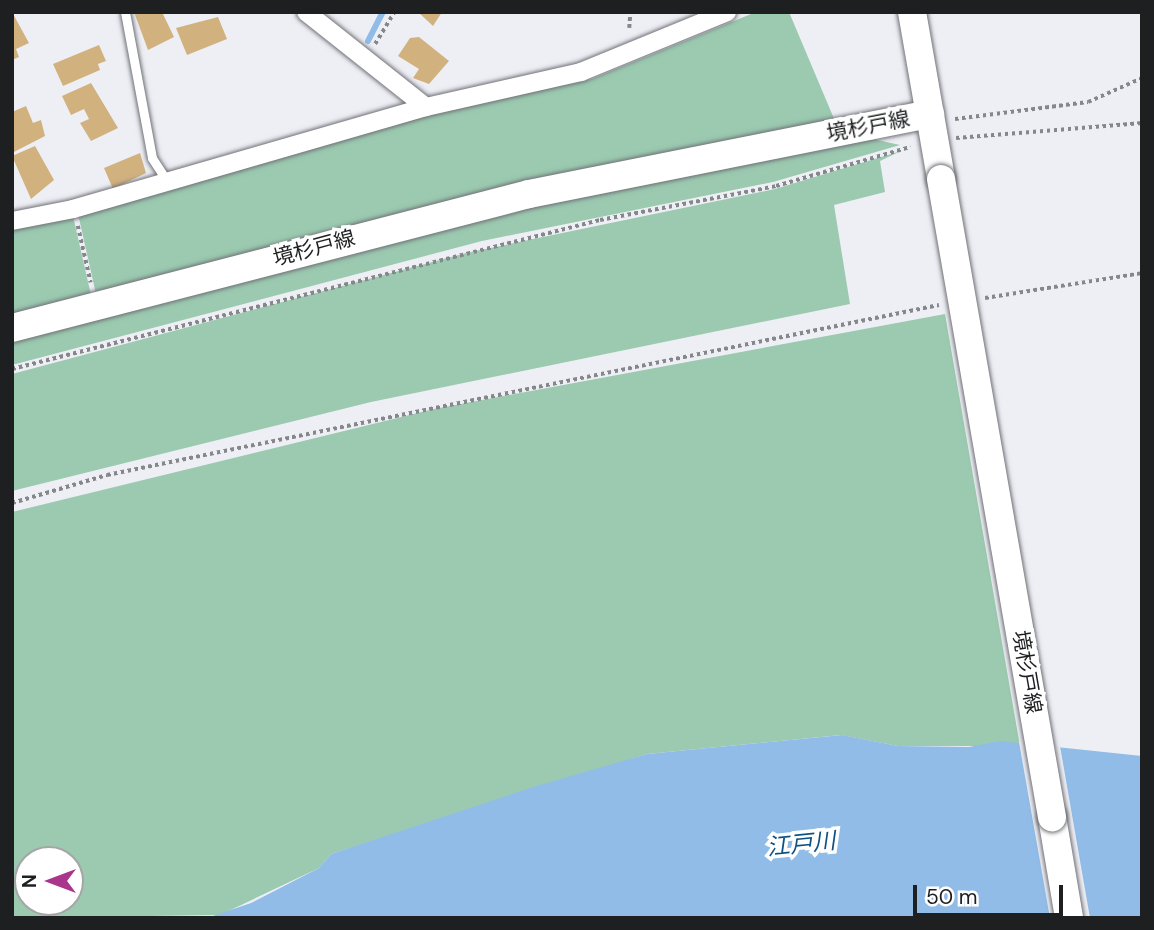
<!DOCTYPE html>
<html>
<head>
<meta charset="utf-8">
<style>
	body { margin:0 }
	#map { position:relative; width:1154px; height:930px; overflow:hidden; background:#eeeff5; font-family:"DM Sans","Noto Sans JP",sans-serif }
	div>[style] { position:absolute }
	.green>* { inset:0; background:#9bcab0 }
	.water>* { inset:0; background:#90bce7 }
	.pier>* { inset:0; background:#eeeff5 }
	.stream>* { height:6px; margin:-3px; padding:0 3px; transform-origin:3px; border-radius:3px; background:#90bce7 }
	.building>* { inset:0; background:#d1b17e }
	.path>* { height:3.5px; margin-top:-1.75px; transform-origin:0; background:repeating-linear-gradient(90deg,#86878b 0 3.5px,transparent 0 7px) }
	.roads { filter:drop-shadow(0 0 2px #707177) drop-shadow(0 0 2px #707177) }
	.lane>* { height:9px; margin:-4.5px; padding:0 4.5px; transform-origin:4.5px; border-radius:4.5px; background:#fff }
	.street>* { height:18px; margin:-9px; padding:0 9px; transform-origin:9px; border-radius:9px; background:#fff }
	.primary>* { height:28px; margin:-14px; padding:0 14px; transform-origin:14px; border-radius:14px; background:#fff }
	.bridges { filter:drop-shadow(0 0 2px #707177) drop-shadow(0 0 2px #707177) }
	.primary-bridge>* { height:28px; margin:-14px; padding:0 14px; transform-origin:14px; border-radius:14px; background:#fff }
	span { translate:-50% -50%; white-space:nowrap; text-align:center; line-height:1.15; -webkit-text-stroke:7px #fff; paint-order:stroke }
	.street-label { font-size:21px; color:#1e1f21 }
	.water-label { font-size:23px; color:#0c5084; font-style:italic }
	.frame { position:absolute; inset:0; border:14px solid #1e1f21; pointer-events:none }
	.north { position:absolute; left:14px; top:846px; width:70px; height:70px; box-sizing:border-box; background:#fff; border:2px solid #a5a5a6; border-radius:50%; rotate:270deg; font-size:19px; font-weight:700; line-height:28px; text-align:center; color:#1e1f21 }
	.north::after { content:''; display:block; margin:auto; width:24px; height:32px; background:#aa358c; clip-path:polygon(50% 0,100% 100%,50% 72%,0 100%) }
	.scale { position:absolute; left:913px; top:885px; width:150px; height:32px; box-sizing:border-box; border:4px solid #1e1f21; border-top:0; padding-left:9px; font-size:21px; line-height:24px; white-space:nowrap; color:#1e1f21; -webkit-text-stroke:5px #fff; paint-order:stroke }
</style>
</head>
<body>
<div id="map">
	<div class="green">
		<i style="clip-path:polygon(756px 12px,789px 12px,835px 121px,96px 294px,78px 214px,426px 116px,592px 79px)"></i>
		<i style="clip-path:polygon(873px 139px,900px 145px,773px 182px,482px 241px,12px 365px,12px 341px,501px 214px)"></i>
		<i style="clip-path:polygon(901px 151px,880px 161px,885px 192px,834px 205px,850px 304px,371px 402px,12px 491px,12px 374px,466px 253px,775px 189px)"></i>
		<i style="clip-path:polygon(73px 216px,91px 295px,12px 317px,12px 227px)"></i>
		<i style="clip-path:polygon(evenodd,945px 314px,1020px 746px,898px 746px,841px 735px,647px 754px,331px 854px,319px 868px,220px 915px,12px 918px,12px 512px,434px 409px,945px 314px,28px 860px,70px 860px,70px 902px,28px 902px,28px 860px)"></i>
	</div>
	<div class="water">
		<i style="clip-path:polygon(842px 735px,898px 746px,969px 747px,1000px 741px,1142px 756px,1142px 918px,207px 918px,251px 903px,319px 868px,331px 854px,533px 787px,647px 754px)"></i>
	</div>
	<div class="pier">
		<i style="clip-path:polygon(1019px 742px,1060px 746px,1090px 918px,1050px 918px)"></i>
	</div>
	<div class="stream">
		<i style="left:368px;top:41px;width:33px;rotate:-63deg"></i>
	</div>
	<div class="building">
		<i style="clip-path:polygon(12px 12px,29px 43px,16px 49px,19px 57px,12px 60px)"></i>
		<i style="clip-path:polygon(134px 12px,162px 12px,174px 37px,148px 50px)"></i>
		<i style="clip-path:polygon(418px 12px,442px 12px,433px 26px)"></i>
		<i style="clip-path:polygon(218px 17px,227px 39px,187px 55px,176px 28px)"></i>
		<i style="clip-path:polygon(419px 37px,449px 61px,429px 84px,413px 78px,419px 69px,398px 56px,410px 38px)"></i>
		<i style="clip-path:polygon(99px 45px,106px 61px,98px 64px,100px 70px,63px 86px,53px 64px)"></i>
		<i style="clip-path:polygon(91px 83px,118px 128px,91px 141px,80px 123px,89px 119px,84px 109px,71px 115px,62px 96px)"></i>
		<i style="clip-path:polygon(26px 106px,33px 123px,41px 120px,45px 136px,12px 153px,12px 112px)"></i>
		<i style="clip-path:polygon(35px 146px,54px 180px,31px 199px,12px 156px)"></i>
		<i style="clip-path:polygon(140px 153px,146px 173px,113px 189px,104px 168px)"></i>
	</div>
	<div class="path">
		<i style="left:629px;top:28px;width:16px;rotate:-86deg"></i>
		<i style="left:375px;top:44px;width:37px;rotate:-59deg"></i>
		<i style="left:955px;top:119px;width:134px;rotate:-7.3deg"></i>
		<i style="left:1088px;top:102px;width:59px;rotate:-24deg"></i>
		<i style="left:956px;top:138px;width:187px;rotate:-4.6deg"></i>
		<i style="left:78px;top:226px;width:58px;rotate:77.2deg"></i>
		<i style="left:985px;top:298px;width:159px;rotate:-9deg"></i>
		<i style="left:12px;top:369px;width:607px;rotate:-14.22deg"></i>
		<i style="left:600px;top:220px;width:179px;rotate:-10.9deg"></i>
		<i style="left:776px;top:186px;width:140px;rotate:-16.2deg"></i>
		<i style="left:12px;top:503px;width:99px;rotate:-16.4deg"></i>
		<i style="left:107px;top:475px;width:849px;rotate:-11.55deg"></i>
	</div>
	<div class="roads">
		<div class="lane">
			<i style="left:125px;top:12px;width:148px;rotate:79.5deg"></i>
			<i style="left:152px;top:158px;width:27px;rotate:57deg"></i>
		</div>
		<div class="street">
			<i style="left:306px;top:12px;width:153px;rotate:38.4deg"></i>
			<i style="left:12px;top:221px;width:62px;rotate:-11.1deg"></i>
			<i style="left:73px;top:209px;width:367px;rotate:-16.1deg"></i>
			<i style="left:426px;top:107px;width:159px;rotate:-12.7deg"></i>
			<i style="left:581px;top:72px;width:158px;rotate:-22.3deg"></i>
		</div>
		<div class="primary">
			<i style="left:912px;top:12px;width:169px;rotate:80.1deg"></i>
			<i style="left:12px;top:328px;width:534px;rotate:-14.53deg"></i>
			<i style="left:529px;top:194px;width:409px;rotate:-11.3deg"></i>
			<i style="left:1052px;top:817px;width:102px;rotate:80.4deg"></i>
		</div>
	</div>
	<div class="bridges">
		<div class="primary-bridge">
			<i style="left:941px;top:179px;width:648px;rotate:80.13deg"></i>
		</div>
	</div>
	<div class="street-label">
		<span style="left:868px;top:126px;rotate:-11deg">境杉戸線</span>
		<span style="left:314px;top:248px;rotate:-15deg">境杉戸線</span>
		<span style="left:1027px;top:672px;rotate:80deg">境杉戸線</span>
	</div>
	<div class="water-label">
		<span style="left:801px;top:844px;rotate:-6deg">江戸川</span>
	</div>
	<div class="frame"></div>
	<div class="north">N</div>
	<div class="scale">50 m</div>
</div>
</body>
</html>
